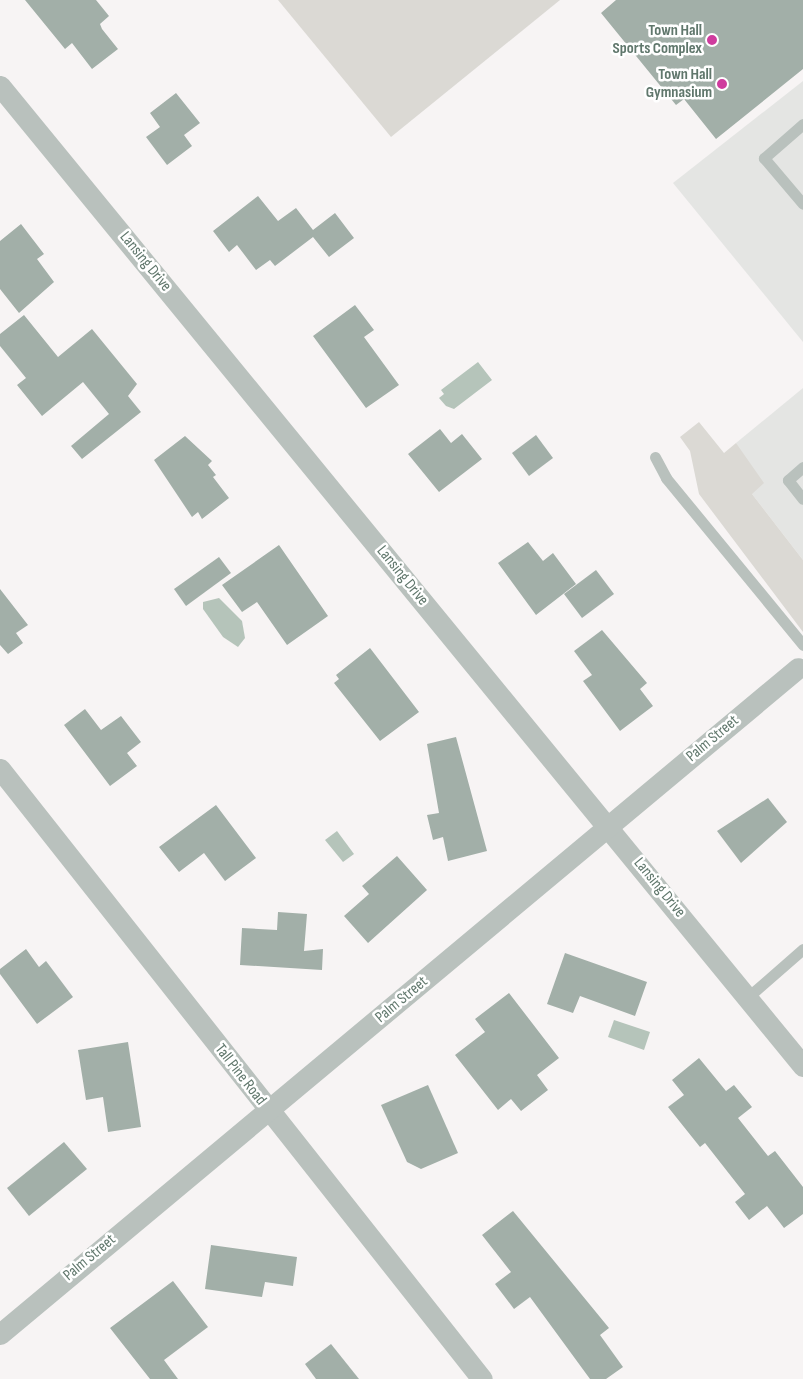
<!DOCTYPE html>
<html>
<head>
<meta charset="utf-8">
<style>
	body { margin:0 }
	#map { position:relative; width:803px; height:1379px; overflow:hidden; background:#f7f4f4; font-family:"Sofia Sans Condensed",sans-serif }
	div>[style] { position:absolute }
	.built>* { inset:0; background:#e4e5e3 }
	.green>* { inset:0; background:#dbd9d4 }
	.water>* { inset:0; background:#b5c4ba }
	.building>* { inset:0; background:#a2afa8 }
	.lane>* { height:11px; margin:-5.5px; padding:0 5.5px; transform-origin:5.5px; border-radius:5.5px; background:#b9c1bd }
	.street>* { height:21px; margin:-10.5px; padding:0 10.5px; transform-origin:10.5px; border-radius:10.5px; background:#b9c1bd }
	.dots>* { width:14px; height:14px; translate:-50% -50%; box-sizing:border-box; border:2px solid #fff; border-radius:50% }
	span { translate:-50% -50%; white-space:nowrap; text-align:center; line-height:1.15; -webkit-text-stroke:5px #fff; paint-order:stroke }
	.poi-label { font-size:16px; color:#60776c; font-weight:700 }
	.right { translate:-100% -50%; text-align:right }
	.street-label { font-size:16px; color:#60776c }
</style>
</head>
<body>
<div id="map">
	<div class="built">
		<i style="clip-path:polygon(803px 81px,803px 342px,673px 183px)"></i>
		<i style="clip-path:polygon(803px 388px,803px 560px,752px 494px,736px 443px)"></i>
	</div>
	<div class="green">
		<i style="clip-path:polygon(278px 0,560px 0,391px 137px)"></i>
		<i style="clip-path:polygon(699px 422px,724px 453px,736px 443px,764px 483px,752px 494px,803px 560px,803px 632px,699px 494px,690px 451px,680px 437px)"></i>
	</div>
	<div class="water">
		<i style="clip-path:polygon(478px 362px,492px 380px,454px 409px,446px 406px,439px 398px,444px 394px,441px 390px)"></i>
		<i style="clip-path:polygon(219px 598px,242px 621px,245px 638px,238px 647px,223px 637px,203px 609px,203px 602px)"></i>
		<i style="clip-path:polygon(337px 831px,354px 854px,343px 862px,325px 840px)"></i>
		<i style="clip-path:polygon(614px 1020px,650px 1032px,644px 1050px,608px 1037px)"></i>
	</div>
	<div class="building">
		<i style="clip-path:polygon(25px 0,96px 0,109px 16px,100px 24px,102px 29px,118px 49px,92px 69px,72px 43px,65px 49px)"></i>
		<i style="clip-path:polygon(616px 0,803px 0,803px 69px,716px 139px,684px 99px,676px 105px,601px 13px)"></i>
		<i style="clip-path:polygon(176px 93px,200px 123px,184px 135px,192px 146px,167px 165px,146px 137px,160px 127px,150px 113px)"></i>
		<i style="clip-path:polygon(258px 196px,278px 221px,296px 208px,313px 230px,335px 213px,354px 238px,329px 257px,313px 237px,275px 266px,270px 260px,256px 270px,237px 245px,229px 252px,213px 231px)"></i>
		<i style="clip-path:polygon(21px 224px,44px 254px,37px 259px,54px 282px,19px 313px,0 289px,0 241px)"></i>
		<i style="clip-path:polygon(355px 305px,374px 330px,364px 337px,399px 385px,366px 408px,313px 336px)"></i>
		<i style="clip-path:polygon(24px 315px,58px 357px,92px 329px,137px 384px,128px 396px,141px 412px,82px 459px,71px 446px,109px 414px,83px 382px,42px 416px,17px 385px,26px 378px,0 346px,0 334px)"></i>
		<i style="clip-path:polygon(440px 429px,451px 443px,462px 434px,482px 459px,439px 492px,408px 454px)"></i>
		<i style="clip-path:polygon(536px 435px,553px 458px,529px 476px,512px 453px)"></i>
		<i style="clip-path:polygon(185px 436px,212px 461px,208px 465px,216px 475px,213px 477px,229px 498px,202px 519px,198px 512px,192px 517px,154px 460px)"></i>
		<i style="clip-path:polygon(528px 542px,543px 561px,553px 553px,576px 584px,536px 615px,498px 563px)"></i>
		<i style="clip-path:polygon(279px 545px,328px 616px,287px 645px,257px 602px,242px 612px,222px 585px)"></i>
		<i style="clip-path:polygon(219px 557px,231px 573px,186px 606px,174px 589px)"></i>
		<i style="clip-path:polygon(596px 570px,614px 594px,582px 618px,564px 594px)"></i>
		<i style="clip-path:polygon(0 589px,28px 625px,16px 633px,23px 643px,8px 654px,0 645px)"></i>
		<i style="clip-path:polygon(602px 630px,647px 683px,640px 689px,653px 706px,620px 731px,583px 681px,592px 675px,574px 651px)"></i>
		<i style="clip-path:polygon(370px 648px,419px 712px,380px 741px,334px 683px,339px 679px,336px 675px)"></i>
		<i style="clip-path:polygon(85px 709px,101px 730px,121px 716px,141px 742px,127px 753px,137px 766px,110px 786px,64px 725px)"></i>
		<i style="clip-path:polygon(456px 737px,487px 851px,448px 861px,443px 837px,433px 840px,427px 815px,439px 813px,427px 744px)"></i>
		<i style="clip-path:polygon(768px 798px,787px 822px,741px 863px,717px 831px)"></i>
		<i style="clip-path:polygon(216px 805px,256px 858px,225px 881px,204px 853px,179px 872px,159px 847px)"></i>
		<i style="clip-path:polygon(397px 856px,427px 890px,368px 943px,344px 916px,369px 894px,362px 886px)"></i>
		<i style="clip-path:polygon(278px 912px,307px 914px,304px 951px,323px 949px,322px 970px,240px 965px,242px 928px,277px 930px)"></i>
		<i style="clip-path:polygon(26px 949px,39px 967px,46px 961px,73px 997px,37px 1024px,0 974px,0 969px)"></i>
		<i style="clip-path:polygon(565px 953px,647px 982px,635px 1016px,580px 996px,573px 1013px,547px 1004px)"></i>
		<i style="clip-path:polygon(509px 993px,559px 1058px,537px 1075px,548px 1090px,521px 1111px,511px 1099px,498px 1110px,455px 1055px,485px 1032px,475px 1019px)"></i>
		<i style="clip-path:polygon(128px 1042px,141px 1127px,108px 1132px,103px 1097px,86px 1100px,78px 1050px)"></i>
		<i style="clip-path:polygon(699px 1058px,726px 1091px,734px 1085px,752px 1107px,738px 1118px,768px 1156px,775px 1151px,803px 1187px,803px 1214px,784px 1228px,767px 1206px,749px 1220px,735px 1202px,745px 1194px,705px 1143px,700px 1147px,668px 1107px,684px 1095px,672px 1080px)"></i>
		<i style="clip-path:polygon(428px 1085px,458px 1153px,421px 1169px,407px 1162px,381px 1105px)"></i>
		<i style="clip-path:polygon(64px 1142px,87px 1169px,29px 1216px,7px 1188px)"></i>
		<i style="clip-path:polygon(513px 1211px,609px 1328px,600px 1335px,623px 1367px,606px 1379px,590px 1379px,530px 1297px,514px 1309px,495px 1284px,511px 1272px,482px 1235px)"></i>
		<i style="clip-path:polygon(211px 1245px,297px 1257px,293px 1286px,265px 1282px,262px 1297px,205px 1289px)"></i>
		<i style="clip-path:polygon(173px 1281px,208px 1327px,164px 1360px,178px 1379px,150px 1379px,110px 1328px)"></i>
		<i style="clip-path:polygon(331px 1344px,359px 1379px,316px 1379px,305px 1364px)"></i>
	</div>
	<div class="lane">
		<i style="left:803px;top:124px;width:52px;rotate:138.9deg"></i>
		<i style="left:764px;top:158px;width:60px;rotate:49.7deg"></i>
		<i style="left:655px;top:457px;width:24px;rotate:62deg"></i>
		<i style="left:666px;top:478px;width:216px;rotate:50.6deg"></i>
		<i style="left:803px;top:467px;width:20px;rotate:139deg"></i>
		<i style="left:788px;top:480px;width:24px;rotate:52deg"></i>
		<i style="left:748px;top:997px;width:73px;rotate:-41.1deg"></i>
	</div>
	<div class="street">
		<i style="left:0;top:86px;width:1267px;rotate:50.67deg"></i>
		<i style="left:0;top:769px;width:777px;rotate:51.69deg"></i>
		<i style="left:0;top:1334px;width:1039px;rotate:-39.85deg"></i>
	</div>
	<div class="dots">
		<i style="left:712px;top:40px;background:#cf3c9e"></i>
		<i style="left:722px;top:84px;background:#cf3c9e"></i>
	</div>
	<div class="poi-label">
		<span class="right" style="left:702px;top:40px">Town Hall<br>Sports Complex</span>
		<span class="right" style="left:712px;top:84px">Town Hall<br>Gymnasium</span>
	</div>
	<div class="street-label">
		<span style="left:145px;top:262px;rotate:51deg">Lansing Drive</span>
		<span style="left:402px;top:576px;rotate:51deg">Lansing Drive</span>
		<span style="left:713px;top:739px;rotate:-40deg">Palm Street</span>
		<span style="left:659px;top:888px;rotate:51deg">Lansing Drive</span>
		<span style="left:402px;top:1000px;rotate:-40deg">Palm Street</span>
		<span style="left:240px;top:1075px;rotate:52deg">Tall Pine Road</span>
		<span style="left:90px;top:1258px;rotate:-40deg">Palm Street</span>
	</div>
</div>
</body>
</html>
